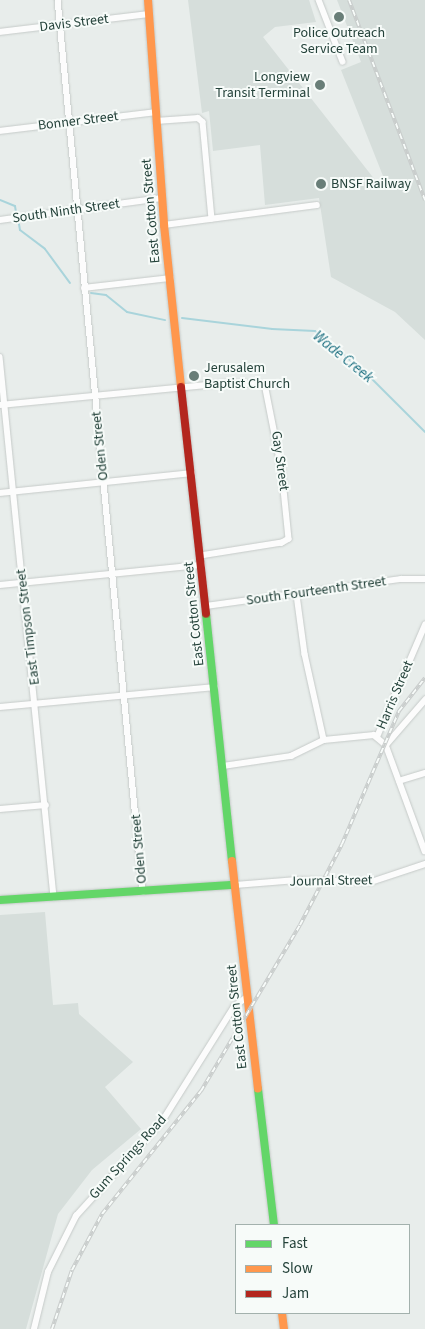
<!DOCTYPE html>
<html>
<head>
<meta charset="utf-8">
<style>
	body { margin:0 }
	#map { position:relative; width:425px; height:1329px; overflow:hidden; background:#e8edeb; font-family:"Source Sans 3",sans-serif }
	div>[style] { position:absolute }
	.built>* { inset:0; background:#d6dedb }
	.stream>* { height:2px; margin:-1px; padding:0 1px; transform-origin:1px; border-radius:1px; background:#a9d4db }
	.roads { filter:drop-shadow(0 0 1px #c5cac8) drop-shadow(0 0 1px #c5cac8) }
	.street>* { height:5.5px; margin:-2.75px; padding:0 2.75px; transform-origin:2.75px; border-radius:2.75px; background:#fcfcfc }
	.fast>* { height:8px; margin:-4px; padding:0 4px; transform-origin:4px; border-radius:4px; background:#63d668 }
	.slow>* { height:8px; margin:-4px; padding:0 4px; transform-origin:4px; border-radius:4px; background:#ff974d }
	.jam>* { height:8px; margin:-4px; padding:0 4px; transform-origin:4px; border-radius:4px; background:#b3261e }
	.rail>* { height:4px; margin-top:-2px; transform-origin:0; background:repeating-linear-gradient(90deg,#f7fbf9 0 5.5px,#c9cdcc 0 11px); box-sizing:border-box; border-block:1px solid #c9cdcc }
	.dots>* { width:14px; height:14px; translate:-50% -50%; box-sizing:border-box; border:2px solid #f7fbf9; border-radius:50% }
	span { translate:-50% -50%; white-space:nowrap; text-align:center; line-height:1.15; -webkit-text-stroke:4px #f7fbf9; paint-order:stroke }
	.street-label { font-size:14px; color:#24423a }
	.poi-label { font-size:14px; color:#24423a }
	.right { translate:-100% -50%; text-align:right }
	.left { translate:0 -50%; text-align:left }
	.water-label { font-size:15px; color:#1c6f80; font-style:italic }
	.legend { position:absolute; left:235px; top:1224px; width:175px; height:90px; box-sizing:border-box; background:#f7fbf9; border:1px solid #a3b1ad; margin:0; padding:6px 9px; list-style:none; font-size:15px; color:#24423a }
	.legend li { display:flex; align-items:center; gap:10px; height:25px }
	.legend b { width:25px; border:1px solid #a3b1ad }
</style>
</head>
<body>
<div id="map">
	<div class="built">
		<i style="clip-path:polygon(188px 0,309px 0,316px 22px,275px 27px,263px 37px,379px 185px,385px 181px,341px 70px,361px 62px,337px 0,425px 0,425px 340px,395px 312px,331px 277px,319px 198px,265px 205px,260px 145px,213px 151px,209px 111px,202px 113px)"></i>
		<i style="clip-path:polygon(45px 912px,53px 1005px,78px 1003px,79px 1014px,133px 1062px,105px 1087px,141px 1129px,92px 1170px,58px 1214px,26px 1329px,0 1329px,0 915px)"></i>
	</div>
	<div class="stream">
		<i style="left:0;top:200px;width:16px;rotate:22deg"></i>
		<i style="left:15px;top:206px;width:6px;rotate:81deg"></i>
		<i style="left:19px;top:224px;width:6px;rotate:81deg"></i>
		<i style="left:20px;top:230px;width:31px;rotate:37deg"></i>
		<i style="left:45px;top:249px;width:42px;rotate:53.7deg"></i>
		<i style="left:91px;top:293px;width:15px;rotate:8deg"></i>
		<i style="left:106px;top:295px;width:27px;rotate:39deg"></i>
		<i style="left:127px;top:312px;width:39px;rotate:12deg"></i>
		<i style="left:182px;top:318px;width:91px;rotate:7deg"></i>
		<i style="left:272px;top:329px;width:43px;rotate:2.7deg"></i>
		<i style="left:315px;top:331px;width:70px;rotate:39.8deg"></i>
		<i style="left:369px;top:376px;width:79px;rotate:45deg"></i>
	</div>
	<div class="roads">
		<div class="street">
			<i style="left:58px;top:0;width:896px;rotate:84.56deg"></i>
			<i style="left:319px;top:0;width:66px;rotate:68.8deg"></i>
			<i style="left:0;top:32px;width:149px;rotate:-6.9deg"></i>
			<i style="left:156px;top:121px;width:42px;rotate:-4.1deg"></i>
			<i style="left:198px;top:118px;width:6px;rotate:39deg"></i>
			<i style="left:203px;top:122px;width:97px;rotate:84.7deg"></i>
			<i style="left:0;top:131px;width:157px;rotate:-6.9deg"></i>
			<i style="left:0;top:220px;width:163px;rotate:-7.7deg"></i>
			<i style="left:164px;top:225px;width:154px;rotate:-7.4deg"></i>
			<i style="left:84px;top:288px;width:87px;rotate:-6.6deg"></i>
			<i style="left:0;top:357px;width:543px;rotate:84.29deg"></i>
			<i style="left:0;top:405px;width:228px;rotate:-5.5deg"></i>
			<i style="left:227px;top:383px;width:38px;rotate:2deg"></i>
			<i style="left:265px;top:384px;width:88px;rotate:78.8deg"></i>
			<i style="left:282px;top:470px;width:69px;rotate:84.2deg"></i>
			<i style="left:289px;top:539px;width:8px;rotate:150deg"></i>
			<i style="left:282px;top:543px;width:82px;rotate:170.9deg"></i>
			<i style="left:0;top:493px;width:193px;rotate:-5.9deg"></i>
			<i style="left:0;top:585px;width:203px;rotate:-5.7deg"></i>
			<i style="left:297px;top:595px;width:60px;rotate:82.3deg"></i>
			<i style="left:305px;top:654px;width:88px;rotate:77.5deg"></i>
			<i style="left:206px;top:606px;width:197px;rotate:-7.9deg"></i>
			<i style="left:401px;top:579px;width:24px"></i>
			<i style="left:0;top:707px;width:216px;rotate:-5.3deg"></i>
			<i style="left:377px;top:737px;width:122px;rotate:-66.8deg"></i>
			<i style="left:386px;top:745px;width:60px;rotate:-49.1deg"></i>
			<i style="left:223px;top:766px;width:69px;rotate:-8.4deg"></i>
			<i style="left:291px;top:756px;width:37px;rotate:-26deg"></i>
			<i style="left:324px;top:740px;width:50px;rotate:-5.7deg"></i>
			<i style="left:374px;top:735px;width:16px;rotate:40deg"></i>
			<i style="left:386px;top:745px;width:113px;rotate:69.8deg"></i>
			<i style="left:399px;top:781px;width:27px;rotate:-17deg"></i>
			<i style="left:0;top:809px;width:46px;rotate:-5deg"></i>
			<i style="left:235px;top:885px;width:62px;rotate:-4.6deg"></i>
			<i style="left:297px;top:880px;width:74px;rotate:1.5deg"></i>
			<i style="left:371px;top:882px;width:57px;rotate:-18.4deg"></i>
			<i style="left:34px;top:1329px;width:59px;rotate:-76.2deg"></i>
			<i style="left:48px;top:1272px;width:63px;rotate:-63.4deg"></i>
			<i style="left:76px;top:1216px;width:130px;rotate:-47.8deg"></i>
			<i style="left:163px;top:1120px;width:133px;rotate:-57.9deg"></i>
			<i style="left:234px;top:1007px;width:16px;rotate:-38deg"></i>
		</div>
		<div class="fast">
			<i style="left:206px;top:614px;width:248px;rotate:84deg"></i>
			<i style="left:0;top:900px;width:235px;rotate:-3.7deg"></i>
			<i style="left:258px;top:1089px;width:137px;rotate:83.3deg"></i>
		</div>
		<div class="slow">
			<i style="left:148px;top:0;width:226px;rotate:85.9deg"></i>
			<i style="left:164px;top:225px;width:163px;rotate:84deg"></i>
			<i style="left:232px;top:861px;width:229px;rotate:83.5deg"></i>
			<i style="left:282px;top:1313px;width:16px;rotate:83deg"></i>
		</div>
		<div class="jam">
			<i style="left:181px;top:387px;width:228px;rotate:83.7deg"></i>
		</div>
	</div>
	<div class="rail">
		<i style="left:349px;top:0;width:214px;rotate:69.2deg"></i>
		<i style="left:52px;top:1329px;width:62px;rotate:-71.3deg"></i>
		<i style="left:72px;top:1270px;width:64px;rotate:-61.8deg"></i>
		<i style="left:102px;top:1214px;width:158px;rotate:-51.2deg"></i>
		<i style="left:201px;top:1091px;width:193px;rotate:-59.2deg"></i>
		<i style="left:300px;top:925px;width:91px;rotate:-62.6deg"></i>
		<i style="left:342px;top:844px;width:145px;rotate:-66.8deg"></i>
		<i style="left:399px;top:711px;width:42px;rotate:-51.8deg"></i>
	</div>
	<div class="dots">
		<i style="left:339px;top:17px;background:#697e78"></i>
		<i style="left:320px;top:85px;background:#697e78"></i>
		<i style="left:321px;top:184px;background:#697e78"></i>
		<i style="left:194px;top:376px;background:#697e78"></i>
	</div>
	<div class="street-label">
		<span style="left:74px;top:23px;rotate:-7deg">Davis Street</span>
		<span style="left:78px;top:121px;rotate:-7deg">Bonner Street</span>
		<span style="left:66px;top:211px;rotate:-8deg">South Ninth Street</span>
		<span style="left:151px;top:211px;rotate:-95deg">East Cotton Street</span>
		<span style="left:100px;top:446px;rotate:-96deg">Oden Street</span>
		<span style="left:280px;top:461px;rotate:82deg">Gay Street</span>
		<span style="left:316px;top:591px;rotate:-8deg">South Fourteenth Street</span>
		<span style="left:194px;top:614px;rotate:-96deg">East Cotton Street</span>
		<span style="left:28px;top:627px;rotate:-97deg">East Timpson Street</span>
		<span style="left:395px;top:695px;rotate:-67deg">Harris Street</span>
		<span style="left:139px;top:849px;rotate:-95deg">Oden Street</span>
		<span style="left:331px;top:881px;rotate:-1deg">Journal Street</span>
		<span style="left:237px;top:1017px;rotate:-96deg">East Cotton Street</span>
		<span style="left:128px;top:1157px;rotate:-48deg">Gum Springs Road</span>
	</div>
	<div class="poi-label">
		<span style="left:339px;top:41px">Police Outreach<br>Service Team</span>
		<span class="right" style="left:310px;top:85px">Longview<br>Transit Terminal</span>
		<span class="left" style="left:331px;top:184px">BNSF Railway</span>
		<span class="left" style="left:204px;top:376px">Jerusalem<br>Baptist Church</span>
	</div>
	<div class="water-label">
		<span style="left:343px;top:357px;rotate:39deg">Wade Creek</span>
	</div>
	<ul class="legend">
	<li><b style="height:6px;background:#63d668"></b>Fast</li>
	<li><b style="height:6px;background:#ff974d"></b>Slow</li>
	<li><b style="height:6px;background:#b3261e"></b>Jam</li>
	</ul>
</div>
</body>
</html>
